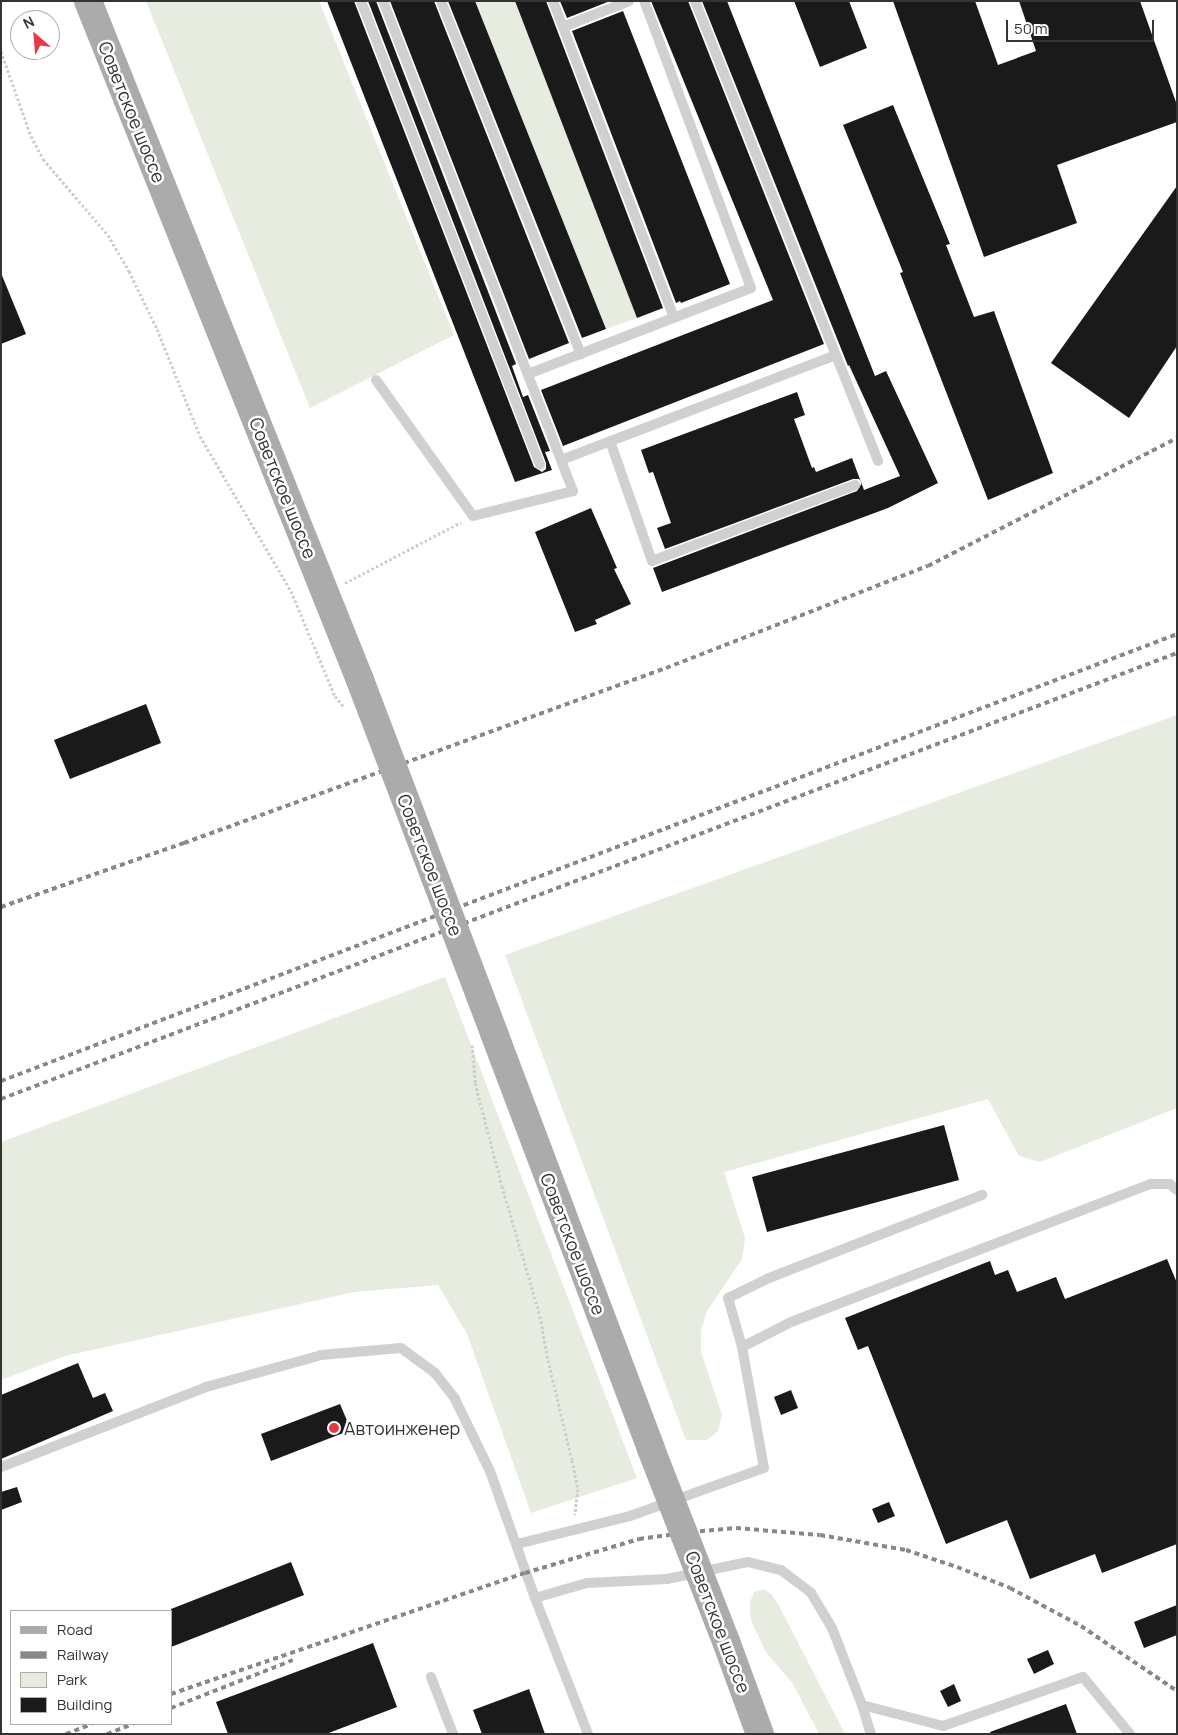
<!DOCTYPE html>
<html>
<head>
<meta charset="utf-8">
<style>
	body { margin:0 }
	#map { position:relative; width:1178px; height:1735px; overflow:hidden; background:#fff; font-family:Manrope,sans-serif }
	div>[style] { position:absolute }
	.green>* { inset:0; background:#e6ecdf }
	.building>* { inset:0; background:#1a1a1a }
	.path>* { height:3px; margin-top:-1.5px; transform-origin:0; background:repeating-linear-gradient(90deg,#cdcdcd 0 2.5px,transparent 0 5px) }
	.lane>* { height:10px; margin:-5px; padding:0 5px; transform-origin:5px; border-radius:5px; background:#d0d0d0 }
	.primary>* { height:28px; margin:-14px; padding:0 14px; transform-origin:14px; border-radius:14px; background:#ababab }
	.rail>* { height:4px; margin-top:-2px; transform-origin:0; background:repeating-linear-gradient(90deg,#888 0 5px,transparent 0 9px) }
	.primary-bridge>* { height:28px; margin:-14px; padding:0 14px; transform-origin:14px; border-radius:14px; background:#ababab }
	.dots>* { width:14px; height:14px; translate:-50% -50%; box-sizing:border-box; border:2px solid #fff; border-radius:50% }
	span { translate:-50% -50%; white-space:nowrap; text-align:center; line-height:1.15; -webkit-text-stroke:5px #fff; paint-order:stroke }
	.street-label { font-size:18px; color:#333 }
	.poi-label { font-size:18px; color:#333 }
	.left { translate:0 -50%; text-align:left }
	.frame { position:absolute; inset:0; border:2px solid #333; pointer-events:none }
	.legend { position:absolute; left:10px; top:1610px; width:162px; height:115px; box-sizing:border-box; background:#fff; border:1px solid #adadad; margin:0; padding:6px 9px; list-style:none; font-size:15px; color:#333 }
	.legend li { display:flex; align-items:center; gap:10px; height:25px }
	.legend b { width:25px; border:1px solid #adadad }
	.north { position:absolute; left:10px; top:10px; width:50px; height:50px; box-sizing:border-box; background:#fff; border:1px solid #adadad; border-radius:50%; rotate:333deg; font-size:14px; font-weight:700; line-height:20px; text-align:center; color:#333 }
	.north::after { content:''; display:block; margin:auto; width:18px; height:22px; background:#e63946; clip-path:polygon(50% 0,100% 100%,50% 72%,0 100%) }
	.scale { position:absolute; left:1006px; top:20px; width:148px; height:22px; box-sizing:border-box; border:2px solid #333; border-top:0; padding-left:6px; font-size:15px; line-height:18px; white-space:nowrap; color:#333; -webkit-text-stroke:4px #fff; paint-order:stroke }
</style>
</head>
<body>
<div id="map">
	<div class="green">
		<i style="clip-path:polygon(146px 1px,319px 1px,454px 335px,310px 408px)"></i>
		<i style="clip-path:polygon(475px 1px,515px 1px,637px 318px,606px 329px)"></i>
		<i style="clip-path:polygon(1177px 715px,1177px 1108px,1040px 1162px,1019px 1156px,988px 1099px,724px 1172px,745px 1238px,742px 1259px,707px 1311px,701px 1331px,701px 1352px,722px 1415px,718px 1431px,707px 1440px,686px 1440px,505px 955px)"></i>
		<i style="clip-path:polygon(445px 977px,637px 1478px,531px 1513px,467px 1334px,438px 1285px,354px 1292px,65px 1356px,1px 1380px,1px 1142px)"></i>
		<i style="clip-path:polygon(764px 1589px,772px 1595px,778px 1604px,845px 1734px,819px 1734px,793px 1684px,766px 1652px,752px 1623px,750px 1612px,750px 1602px,754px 1592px)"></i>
	</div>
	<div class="building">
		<i style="clip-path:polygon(327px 1px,354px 1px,534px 467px,542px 472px,546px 469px,546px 463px,368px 1px,376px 1px,516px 364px,512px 366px,523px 397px,528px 395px,550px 451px,545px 452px,552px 470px,515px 482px)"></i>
		<i style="clip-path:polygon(390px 1px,434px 1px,569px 343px,529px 359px)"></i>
		<i style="clip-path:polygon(448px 1px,475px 1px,606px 329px,582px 338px)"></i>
		<i style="clip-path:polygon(515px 1px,546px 1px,663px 308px,637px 318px)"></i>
		<i style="clip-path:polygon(560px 1px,610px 1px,567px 18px)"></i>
		<i style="clip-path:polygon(651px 1px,688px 1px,824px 344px,563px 446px,541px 390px,773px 300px)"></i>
		<i style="clip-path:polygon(702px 1px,727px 1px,875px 376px,886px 371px,938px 483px,888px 508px,662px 592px,653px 568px,857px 491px,862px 483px,859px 479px,853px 479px,665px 549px,657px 528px,671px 523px,653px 472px,649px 473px,641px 450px,797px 392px,805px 415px,794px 419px,812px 468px,814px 467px,816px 472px,852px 458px,864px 490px,900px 476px,849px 365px,848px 366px)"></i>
		<i style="clip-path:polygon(794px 1px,849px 1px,867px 48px,820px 67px)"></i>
		<i style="clip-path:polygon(893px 1px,975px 1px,998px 65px,1036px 51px,1019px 1px,1140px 1px,1177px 105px,1177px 122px,1057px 165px,1077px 223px,984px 257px)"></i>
		<i style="clip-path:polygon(623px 11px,730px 284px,681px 303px,680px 301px,676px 303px,572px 31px)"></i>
		<i style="clip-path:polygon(893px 105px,950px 244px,946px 245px,974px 317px,994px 311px,1053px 473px,988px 500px,900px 273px,903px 272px,843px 125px)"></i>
		<i style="clip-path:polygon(1177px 186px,1177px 346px,1129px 418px,1051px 363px)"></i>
		<i style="clip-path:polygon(1px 273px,26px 334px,1px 344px)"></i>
		<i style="clip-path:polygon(591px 508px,617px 568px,614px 569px,631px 604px,595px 620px,597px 624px,575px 632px,535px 532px)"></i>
		<i style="clip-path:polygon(146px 704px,161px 743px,70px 779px,54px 740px)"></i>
		<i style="clip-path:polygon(944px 1125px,959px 1180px,767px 1232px,752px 1177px)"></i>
		<i style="clip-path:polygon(1167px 1259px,1177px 1283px,1177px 1544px,1102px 1573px,1095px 1554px,1030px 1579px,1007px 1520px,946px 1544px,868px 1346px,858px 1350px,845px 1318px,990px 1261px,995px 1275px,1008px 1270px,1017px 1292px,1056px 1277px,1065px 1299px)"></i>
		<i style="clip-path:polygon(78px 1363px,93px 1398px,105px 1393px,113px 1411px,1px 1459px,1px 1395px)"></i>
		<i style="clip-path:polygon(791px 1390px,798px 1408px,781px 1415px,774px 1397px)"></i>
		<i style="clip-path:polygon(340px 1404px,351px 1430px,271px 1461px,261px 1434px)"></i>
		<i style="clip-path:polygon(17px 1487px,22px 1502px,1px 1510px,1px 1492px)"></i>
		<i style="clip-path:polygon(889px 1502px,895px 1516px,878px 1523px,872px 1509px)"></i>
		<i style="clip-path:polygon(291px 1562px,304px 1595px,171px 1647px,171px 1609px)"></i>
		<i style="clip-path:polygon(1177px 1605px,1177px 1635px,1144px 1648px,1134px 1622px)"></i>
		<i style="clip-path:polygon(373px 1643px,397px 1707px,326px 1734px,228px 1734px,216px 1702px)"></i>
		<i style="clip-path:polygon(1048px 1650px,1054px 1664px,1034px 1674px,1027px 1659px)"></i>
		<i style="clip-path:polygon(954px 1684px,961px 1701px,948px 1707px,940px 1691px)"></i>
		<i style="clip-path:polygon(529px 1689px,545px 1734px,482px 1734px,473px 1710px)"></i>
		<i style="clip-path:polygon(1066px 1704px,1077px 1734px,991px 1734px,990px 1732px)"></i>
	</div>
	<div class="path">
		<i style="left:1px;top:51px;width:90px;rotate:70.6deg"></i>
		<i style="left:31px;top:136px;width:26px;rotate:62deg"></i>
		<i style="left:43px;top:159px;width:100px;rotate:49.5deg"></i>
		<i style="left:108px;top:235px;width:42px;rotate:59.7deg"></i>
		<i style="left:129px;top:271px;width:64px;rotate:64.2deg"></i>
		<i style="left:157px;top:329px;width:115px;rotate:68.1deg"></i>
		<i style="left:200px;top:436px;width:180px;rotate:59.6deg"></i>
		<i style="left:291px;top:591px;width:114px;rotate:67.3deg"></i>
		<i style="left:335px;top:696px;width:14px;rotate:51deg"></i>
		<i style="left:345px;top:583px;width:131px;rotate:-27.7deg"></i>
		<i style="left:472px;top:1045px;width:38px;rotate:85deg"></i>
		<i style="left:475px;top:1083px;width:106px;rotate:75.3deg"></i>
		<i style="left:502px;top:1186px;width:135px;rotate:73.7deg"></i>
		<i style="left:540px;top:1316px;width:45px;rotate:79.7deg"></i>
		<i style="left:548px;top:1360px;width:103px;rotate:76.5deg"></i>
		<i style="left:572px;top:1460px;width:30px;rotate:78deg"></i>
		<i style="left:578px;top:1489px;width:26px;rotate:97deg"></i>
	</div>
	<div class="lane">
		<i style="left:361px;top:1px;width:497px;rotate:68.9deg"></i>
		<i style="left:441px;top:1px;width:380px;rotate:68.4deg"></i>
		<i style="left:553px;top:1px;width:339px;rotate:69.1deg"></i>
		<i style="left:695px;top:1px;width:495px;rotate:68.3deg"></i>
		<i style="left:563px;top:27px;width:71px;rotate:-21.5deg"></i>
		<i style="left:528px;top:374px;width:239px;rotate:-21.1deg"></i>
		<i style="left:751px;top:288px;width:306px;rotate:-110.4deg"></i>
		<i style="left:376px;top:380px;width:167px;rotate:54.5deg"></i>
		<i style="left:473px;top:516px;width:103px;rotate:-14deg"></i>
		<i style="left:573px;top:491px;width:526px;rotate:-111.19deg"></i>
		<i style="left:610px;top:441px;width:127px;rotate:70.7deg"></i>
		<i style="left:652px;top:561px;width:217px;rotate:-20.5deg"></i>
		<i style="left:561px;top:460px;width:294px;rotate:-20.9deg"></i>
		<i style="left:742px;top:1347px;width:55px;rotate:-27deg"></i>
		<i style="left:791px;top:1322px;width:386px;rotate:-21deg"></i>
		<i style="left:1151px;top:1184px;width:19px"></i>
		<i style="left:1170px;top:1184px;width:9px;rotate:41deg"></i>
		<i style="left:1px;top:1467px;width:220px;rotate:-21.3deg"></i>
		<i style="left:206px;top:1387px;width:119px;rotate:-15.5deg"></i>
		<i style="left:321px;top:1355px;width:80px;rotate:-5deg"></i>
		<i style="left:401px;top:1348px;width:42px;rotate:36.3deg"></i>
		<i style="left:435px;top:1373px;width:33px;rotate:52deg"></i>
		<i style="left:455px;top:1399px;width:80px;rotate:64.1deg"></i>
		<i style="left:490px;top:1471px;width:135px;rotate:70.5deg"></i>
		<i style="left:535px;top:1598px;width:54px;rotate:-16.1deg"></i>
		<i style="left:587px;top:1583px;width:80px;rotate:-2.9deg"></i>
		<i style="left:667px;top:1579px;width:83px;rotate:-11.9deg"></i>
		<i style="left:748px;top:1562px;width:34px;rotate:14deg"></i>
		<i style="left:781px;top:1570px;width:38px;rotate:37deg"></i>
		<i style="left:811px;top:1593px;width:41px;rotate:59deg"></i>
		<i style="left:832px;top:1628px;width:83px;rotate:68.7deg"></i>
		<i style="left:862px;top:1705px;width:84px;rotate:14.5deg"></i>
		<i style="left:943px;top:1726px;width:148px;rotate:-19.3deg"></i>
		<i style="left:1083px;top:1677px;width:74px;rotate:50.5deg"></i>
		<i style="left:517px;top:1544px;width:116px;rotate:-13.9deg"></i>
		<i style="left:630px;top:1516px;width:142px;rotate:-19.7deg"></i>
		<i style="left:764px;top:1468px;width:123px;rotate:-100.3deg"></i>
		<i style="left:742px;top:1347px;width:51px;rotate:-105.9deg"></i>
		<i style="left:728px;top:1298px;width:46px;rotate:-26deg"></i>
		<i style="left:769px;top:1278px;width:229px;rotate:-21.3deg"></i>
		<i style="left:535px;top:1598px;width:146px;rotate:68.7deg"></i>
		<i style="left:431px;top:1677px;width:61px;rotate:68.9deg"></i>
		<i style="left:862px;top:1705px;width:30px;rotate:73deg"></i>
	</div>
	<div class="primary">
		<i style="left:88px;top:1px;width:731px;rotate:68.17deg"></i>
		<i style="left:494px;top:1033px;width:445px;rotate:69.3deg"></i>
		<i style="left:727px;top:1644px;width:96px;rotate:69.9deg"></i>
	</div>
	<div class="rail">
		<i style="left:1px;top:907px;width:194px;rotate:-19.3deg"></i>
		<i style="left:184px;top:843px;width:513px;rotate:-19.95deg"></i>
		<i style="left:666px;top:668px;width:281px;rotate:-21.3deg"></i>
		<i style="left:928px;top:566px;width:280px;rotate:-27.2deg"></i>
		<i style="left:1px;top:1081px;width:1258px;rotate:-20.81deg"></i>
		<i style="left:1px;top:1099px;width:1258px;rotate:-20.77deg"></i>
		<i style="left:171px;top:1694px;width:374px;rotate:-18.9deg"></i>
		<i style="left:525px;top:1573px;width:119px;rotate:-16.6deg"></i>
		<i style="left:639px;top:1539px;width:52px;rotate:-7.7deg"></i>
		<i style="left:691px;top:1532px;width:45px;rotate:-5.1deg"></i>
		<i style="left:736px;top:1528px;width:84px;rotate:4.8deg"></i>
		<i style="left:820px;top:1535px;width:87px;rotate:9.9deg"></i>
		<i style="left:906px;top:1550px;width:54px;rotate:18.4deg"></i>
		<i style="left:957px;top:1567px;width:57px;rotate:21.6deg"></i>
		<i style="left:1010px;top:1588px;width:81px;rotate:28.2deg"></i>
		<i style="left:1081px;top:1626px;width:116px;rotate:34.1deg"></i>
		<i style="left:171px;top:1708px;width:131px;rotate:-21.5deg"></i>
		<i style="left:66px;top:1734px;width:28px;rotate:-21deg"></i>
		<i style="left:107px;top:1734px;width:28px;rotate:-21deg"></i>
	</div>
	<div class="primary-bridge">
		<i style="left:360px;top:680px;width:378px;rotate:69.2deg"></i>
		<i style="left:651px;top:1449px;width:209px;rotate:68.7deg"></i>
	</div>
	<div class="dots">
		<i style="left:334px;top:1428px;background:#e63946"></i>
	</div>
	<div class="street-label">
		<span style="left:132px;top:112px;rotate:68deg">Советское шоссе</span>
		<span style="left:283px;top:488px;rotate:68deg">Советское шоссе</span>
		<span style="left:430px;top:865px;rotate:69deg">Советское шоссе</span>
		<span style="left:573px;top:1244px;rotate:69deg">Советское шоссе</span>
		<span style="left:718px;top:1622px;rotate:69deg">Советское шоссе</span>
	</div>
	<div class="poi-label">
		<span class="left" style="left:344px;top:1428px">Автоинженер</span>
	</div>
	<div class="frame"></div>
	<ul class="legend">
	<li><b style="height:6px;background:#ababab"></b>Road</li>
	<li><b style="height:6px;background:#888"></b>Railway</li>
	<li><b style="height:14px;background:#e6ecdf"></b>Park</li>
	<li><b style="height:14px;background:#1a1a1a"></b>Building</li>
	</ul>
	<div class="north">N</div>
	<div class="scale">50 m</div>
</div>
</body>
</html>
